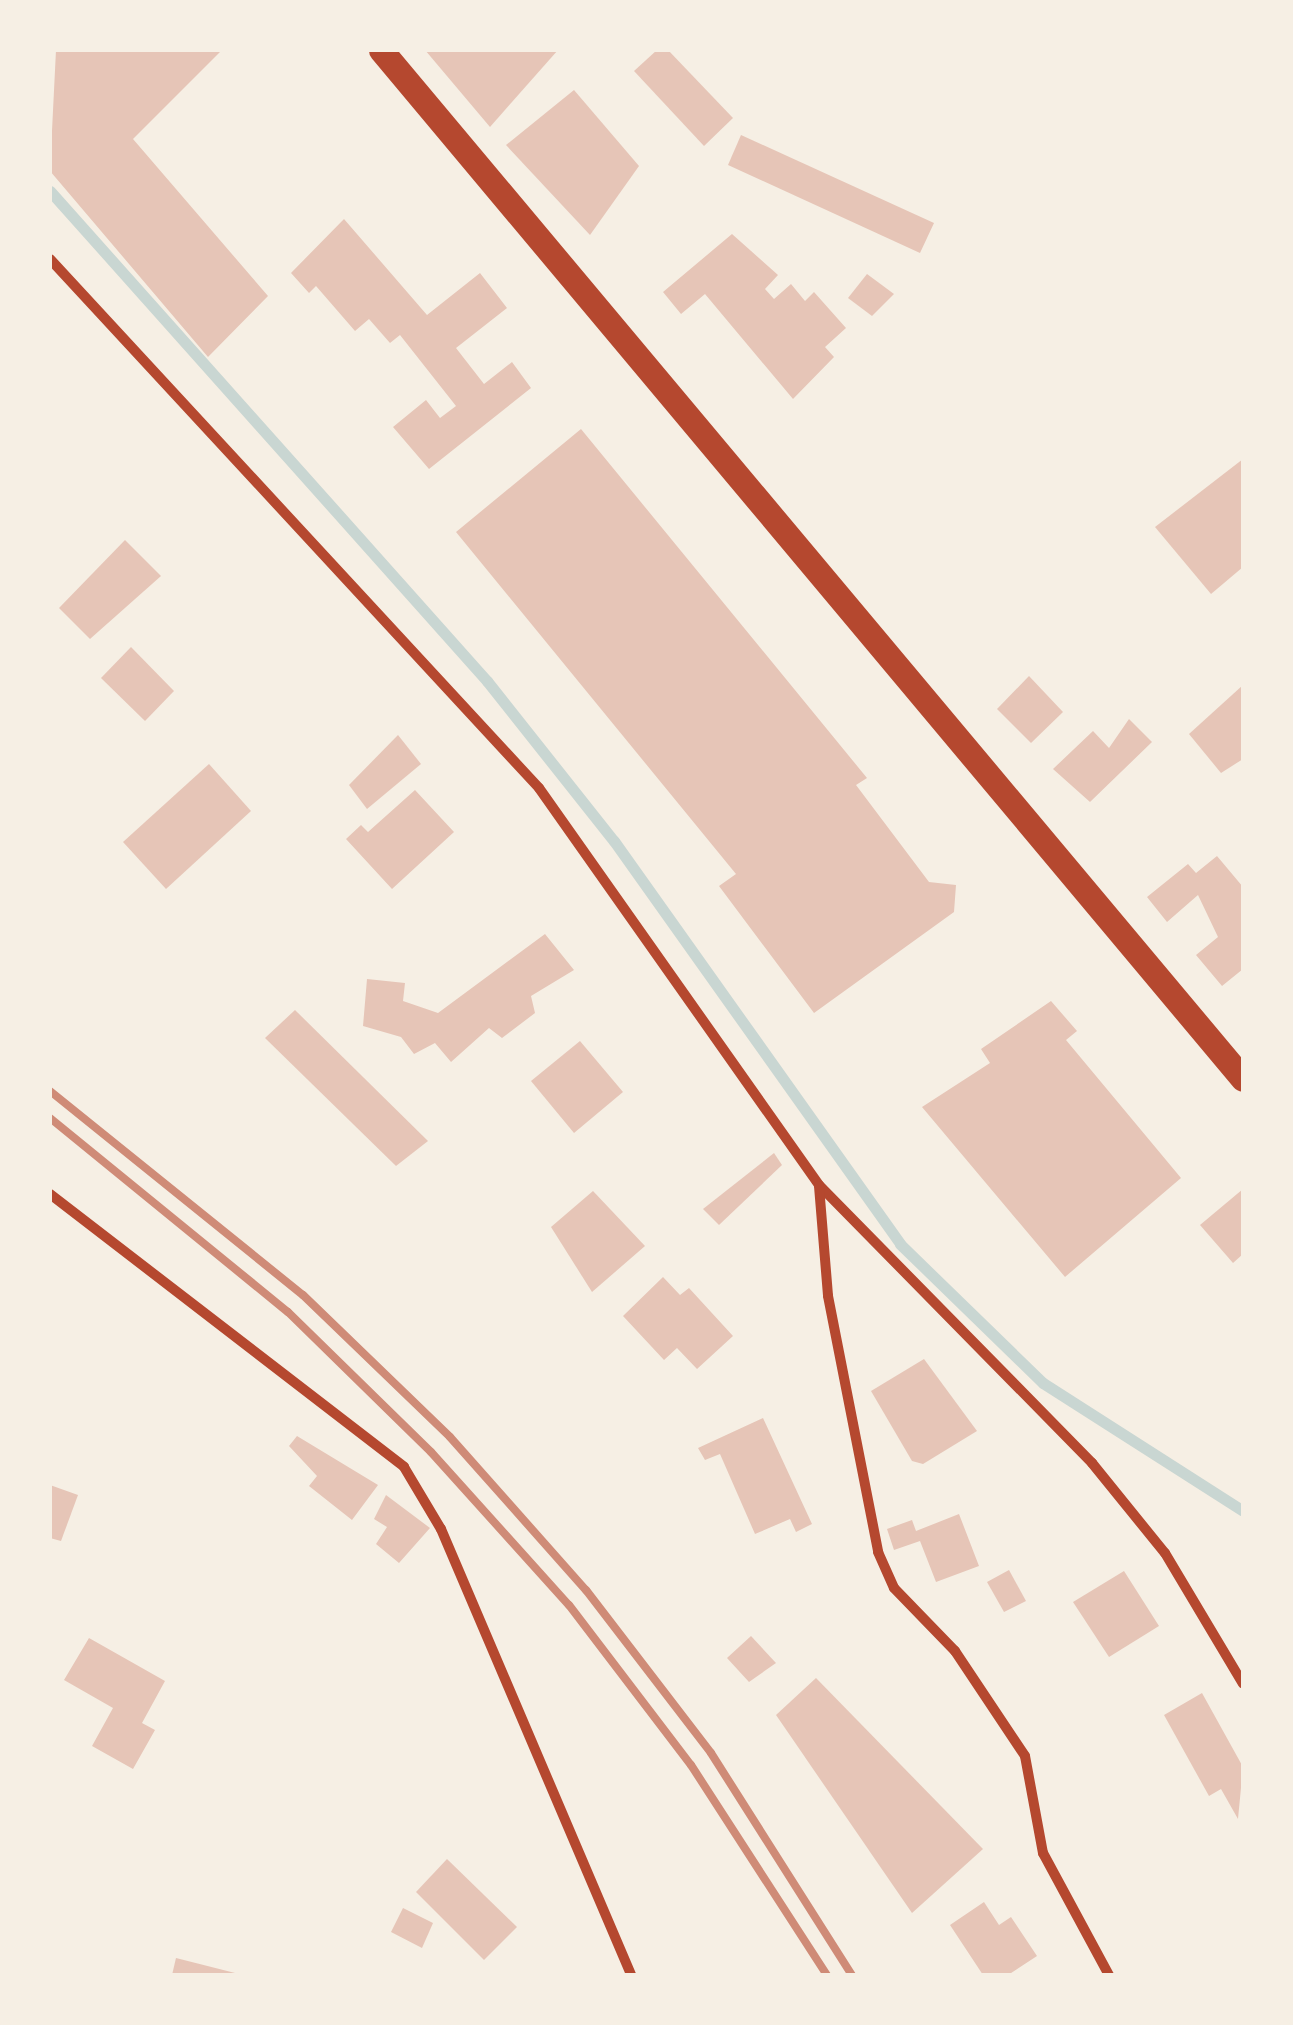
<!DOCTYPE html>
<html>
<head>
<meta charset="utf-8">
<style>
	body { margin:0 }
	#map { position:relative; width:1293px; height:2025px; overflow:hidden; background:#f6efe4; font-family:Ubuntu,sans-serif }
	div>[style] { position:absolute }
	.stream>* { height:11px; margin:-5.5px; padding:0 5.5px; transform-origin:5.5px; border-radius:5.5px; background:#c9d6d2 }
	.building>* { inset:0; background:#e6c5b7 }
	.minor>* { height:10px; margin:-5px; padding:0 5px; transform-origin:5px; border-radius:5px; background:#b5482f }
	.primary>* { height:25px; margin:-12.5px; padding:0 12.5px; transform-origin:12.5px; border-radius:12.5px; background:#b5482f }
	.rail>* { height:8px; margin:-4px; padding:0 4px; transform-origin:4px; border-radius:4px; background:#cf8b77 }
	span { translate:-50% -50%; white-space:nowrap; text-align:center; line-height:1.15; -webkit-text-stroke:10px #f6efe4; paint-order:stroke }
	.frame { position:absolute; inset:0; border:52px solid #f6efe4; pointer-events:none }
</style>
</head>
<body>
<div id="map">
	<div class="stream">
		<i style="left:50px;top:191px;width:657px;rotate:48.27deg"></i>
		<i style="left:487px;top:681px;width:204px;rotate:51.6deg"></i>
		<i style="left:614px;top:841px;width:494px;rotate:54.6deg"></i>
		<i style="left:900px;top:1244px;width:199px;rotate:44.2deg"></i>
		<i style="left:1043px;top:1383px;width:237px;rotate:32.6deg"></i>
	</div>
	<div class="building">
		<i style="clip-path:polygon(56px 50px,222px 50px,133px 139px,268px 296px,208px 357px,50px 171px)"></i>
		<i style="clip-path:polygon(425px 50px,558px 50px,490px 127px)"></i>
		<i style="clip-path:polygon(657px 50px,668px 50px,733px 118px,704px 146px,634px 71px)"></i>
		<i style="clip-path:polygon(574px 90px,639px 166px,590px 235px,506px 145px)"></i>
		<i style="clip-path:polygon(741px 135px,934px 223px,920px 253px,728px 165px)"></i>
		<i style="clip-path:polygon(344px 219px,427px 315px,480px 273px,507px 308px,456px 348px,484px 384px,512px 362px,531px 388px,429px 469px,393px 427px,426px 400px,440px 418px,456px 406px,400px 335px,390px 343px,369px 319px,355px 331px,316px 286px,309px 293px,291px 273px)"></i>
		<i style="clip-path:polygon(732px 234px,778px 275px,765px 289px,774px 299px,791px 284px,805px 301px,814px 292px,846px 328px,825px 347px,834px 357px,793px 399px,705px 294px,681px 314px,663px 292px)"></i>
		<i style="clip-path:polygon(867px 274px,894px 294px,872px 316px,848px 298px)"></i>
		<i style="clip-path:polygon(581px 429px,867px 778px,856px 785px,929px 882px,956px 885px,954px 912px,814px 1013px,719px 886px,736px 874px,456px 532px)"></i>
		<i style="clip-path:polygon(1243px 459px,1243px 567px,1211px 594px,1155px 527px)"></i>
		<i style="clip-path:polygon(125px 540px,161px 576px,90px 639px,59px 608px)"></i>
		<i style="clip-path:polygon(131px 647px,174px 691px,145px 721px,101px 678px)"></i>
		<i style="clip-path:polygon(1029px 676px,1063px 712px,1031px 743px,997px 709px)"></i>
		<i style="clip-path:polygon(1243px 685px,1243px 759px,1221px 773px,1189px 734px)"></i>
		<i style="clip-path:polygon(1129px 719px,1152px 742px,1090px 802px,1053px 769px,1093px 731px,1109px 748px)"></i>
		<i style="clip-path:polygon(398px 735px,421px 764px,367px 809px,349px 785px)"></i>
		<i style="clip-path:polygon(209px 764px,251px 811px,166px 889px,123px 842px)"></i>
		<i style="clip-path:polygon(415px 790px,454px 832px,392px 889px,346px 839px,361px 825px,368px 832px)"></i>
		<i style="clip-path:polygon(1217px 856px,1243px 887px,1243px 969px,1222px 986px,1196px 955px,1218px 937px,1198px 895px,1167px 922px,1147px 897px,1188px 864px,1196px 873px)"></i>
		<i style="clip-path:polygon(545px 934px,574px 970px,531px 996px,535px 1013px,502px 1038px,489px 1028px,451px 1062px,435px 1043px,414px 1054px,401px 1037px,363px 1026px,367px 979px,405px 983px,403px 1001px,438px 1013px)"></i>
		<i style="clip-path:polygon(1051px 1001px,1077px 1031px,1066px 1040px,1181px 1178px,1065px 1277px,922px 1107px,990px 1063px,981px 1049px)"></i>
		<i style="clip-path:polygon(295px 1010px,428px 1141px,396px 1166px,265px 1038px)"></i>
		<i style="clip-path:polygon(580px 1041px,623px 1092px,574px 1133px,531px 1081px)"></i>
		<i style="clip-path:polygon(774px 1153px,782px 1165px,719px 1225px,703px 1209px)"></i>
		<i style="clip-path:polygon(1243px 1189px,1243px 1254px,1233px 1263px,1200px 1225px)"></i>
		<i style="clip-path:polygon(593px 1191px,645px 1246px,592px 1292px,551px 1227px)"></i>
		<i style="clip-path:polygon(663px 1277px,680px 1295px,689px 1288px,733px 1336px,697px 1369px,677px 1348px,664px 1360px,623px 1316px)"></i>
		<i style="clip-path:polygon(924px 1359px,977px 1431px,923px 1464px,912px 1461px,871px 1391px)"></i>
		<i style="clip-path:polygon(763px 1418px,812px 1524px,796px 1532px,790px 1519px,755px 1534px,720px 1454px,705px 1460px,698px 1448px)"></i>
		<i style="clip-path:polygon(297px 1436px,378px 1485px,352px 1520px,309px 1486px,317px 1476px,289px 1446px)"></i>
		<i style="clip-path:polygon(50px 1485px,78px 1495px,61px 1541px,50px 1538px)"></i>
		<i style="clip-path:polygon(386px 1495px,430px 1528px,399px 1563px,376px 1544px,387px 1527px,374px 1519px)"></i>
		<i style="clip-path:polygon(959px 1514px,979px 1566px,936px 1582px,920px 1541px,894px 1550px,887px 1529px,912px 1520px,916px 1531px)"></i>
		<i style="clip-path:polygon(1009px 1570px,1026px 1601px,1004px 1612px,987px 1582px)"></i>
		<i style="clip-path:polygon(1124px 1571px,1159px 1626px,1109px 1657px,1073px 1602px)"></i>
		<i style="clip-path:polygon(751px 1636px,776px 1663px,749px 1682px,727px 1658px)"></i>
		<i style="clip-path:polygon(89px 1638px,165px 1681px,142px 1723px,155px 1730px,133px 1769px,92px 1746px,113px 1708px,64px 1680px)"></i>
		<i style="clip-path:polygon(816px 1678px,983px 1849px,912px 1913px,776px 1715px)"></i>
		<i style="clip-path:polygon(1202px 1693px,1243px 1767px,1238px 1819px,1221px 1789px,1209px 1796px,1164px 1715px)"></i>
		<i style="clip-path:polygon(447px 1859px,517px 1927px,484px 1960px,416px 1892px)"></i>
		<i style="clip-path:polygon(984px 1902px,999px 1925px,1011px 1917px,1037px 1956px,1008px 1975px,983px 1975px,950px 1925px)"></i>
		<i style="clip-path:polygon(403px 1908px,433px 1923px,422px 1948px,391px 1932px)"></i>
		<i style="clip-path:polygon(176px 1958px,239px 1974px,239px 1975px,172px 1975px)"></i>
	</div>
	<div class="minor">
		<i style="left:50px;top:259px;width:720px;rotate:47.25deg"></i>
		<i style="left:539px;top:788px;width:486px;rotate:54.8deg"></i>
		<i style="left:819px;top:1185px;width:390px;rotate:45.5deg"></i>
		<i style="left:1092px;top:1463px;width:116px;rotate:51deg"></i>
		<i style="left:1165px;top:1553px;width:152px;rotate:59.2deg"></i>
		<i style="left:819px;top:1186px;width:110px;rotate:85.3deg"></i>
		<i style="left:828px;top:1296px;width:261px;rotate:78.9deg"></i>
		<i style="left:878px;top:1552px;width:39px;rotate:66deg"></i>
		<i style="left:894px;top:1588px;width:88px;rotate:45.9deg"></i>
		<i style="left:955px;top:1651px;width:126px;rotate:56.3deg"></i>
		<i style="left:1025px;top:1756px;width:99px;rotate:79.5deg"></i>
		<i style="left:1043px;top:1853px;width:139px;rotate:61.6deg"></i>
		<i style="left:50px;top:1194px;width:447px;rotate:37.6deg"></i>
		<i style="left:404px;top:1467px;width:72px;rotate:59.2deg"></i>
		<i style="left:441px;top:1529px;width:485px;rotate:66.9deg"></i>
	</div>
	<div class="primary">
		<i style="left:381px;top:50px;width:1342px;rotate:50.05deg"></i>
	</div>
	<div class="rail">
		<i style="left:50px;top:1091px;width:325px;rotate:38.9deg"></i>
		<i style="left:303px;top:1295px;width:204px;rotate:44deg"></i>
		<i style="left:450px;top:1437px;width:205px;rotate:48.4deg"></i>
		<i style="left:586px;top:1590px;width:205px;rotate:52.5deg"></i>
		<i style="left:711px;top:1753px;width:263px;rotate:57.6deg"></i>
		<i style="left:50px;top:1118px;width:307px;rotate:39.2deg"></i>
		<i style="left:288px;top:1312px;width:200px;rotate:44.4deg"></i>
		<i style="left:431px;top:1452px;width:206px;rotate:48deg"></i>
		<i style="left:569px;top:1605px;width:201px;rotate:52.7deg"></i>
		<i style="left:691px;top:1765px;width:250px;rotate:57.1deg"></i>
	</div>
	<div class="frame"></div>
</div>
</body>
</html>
